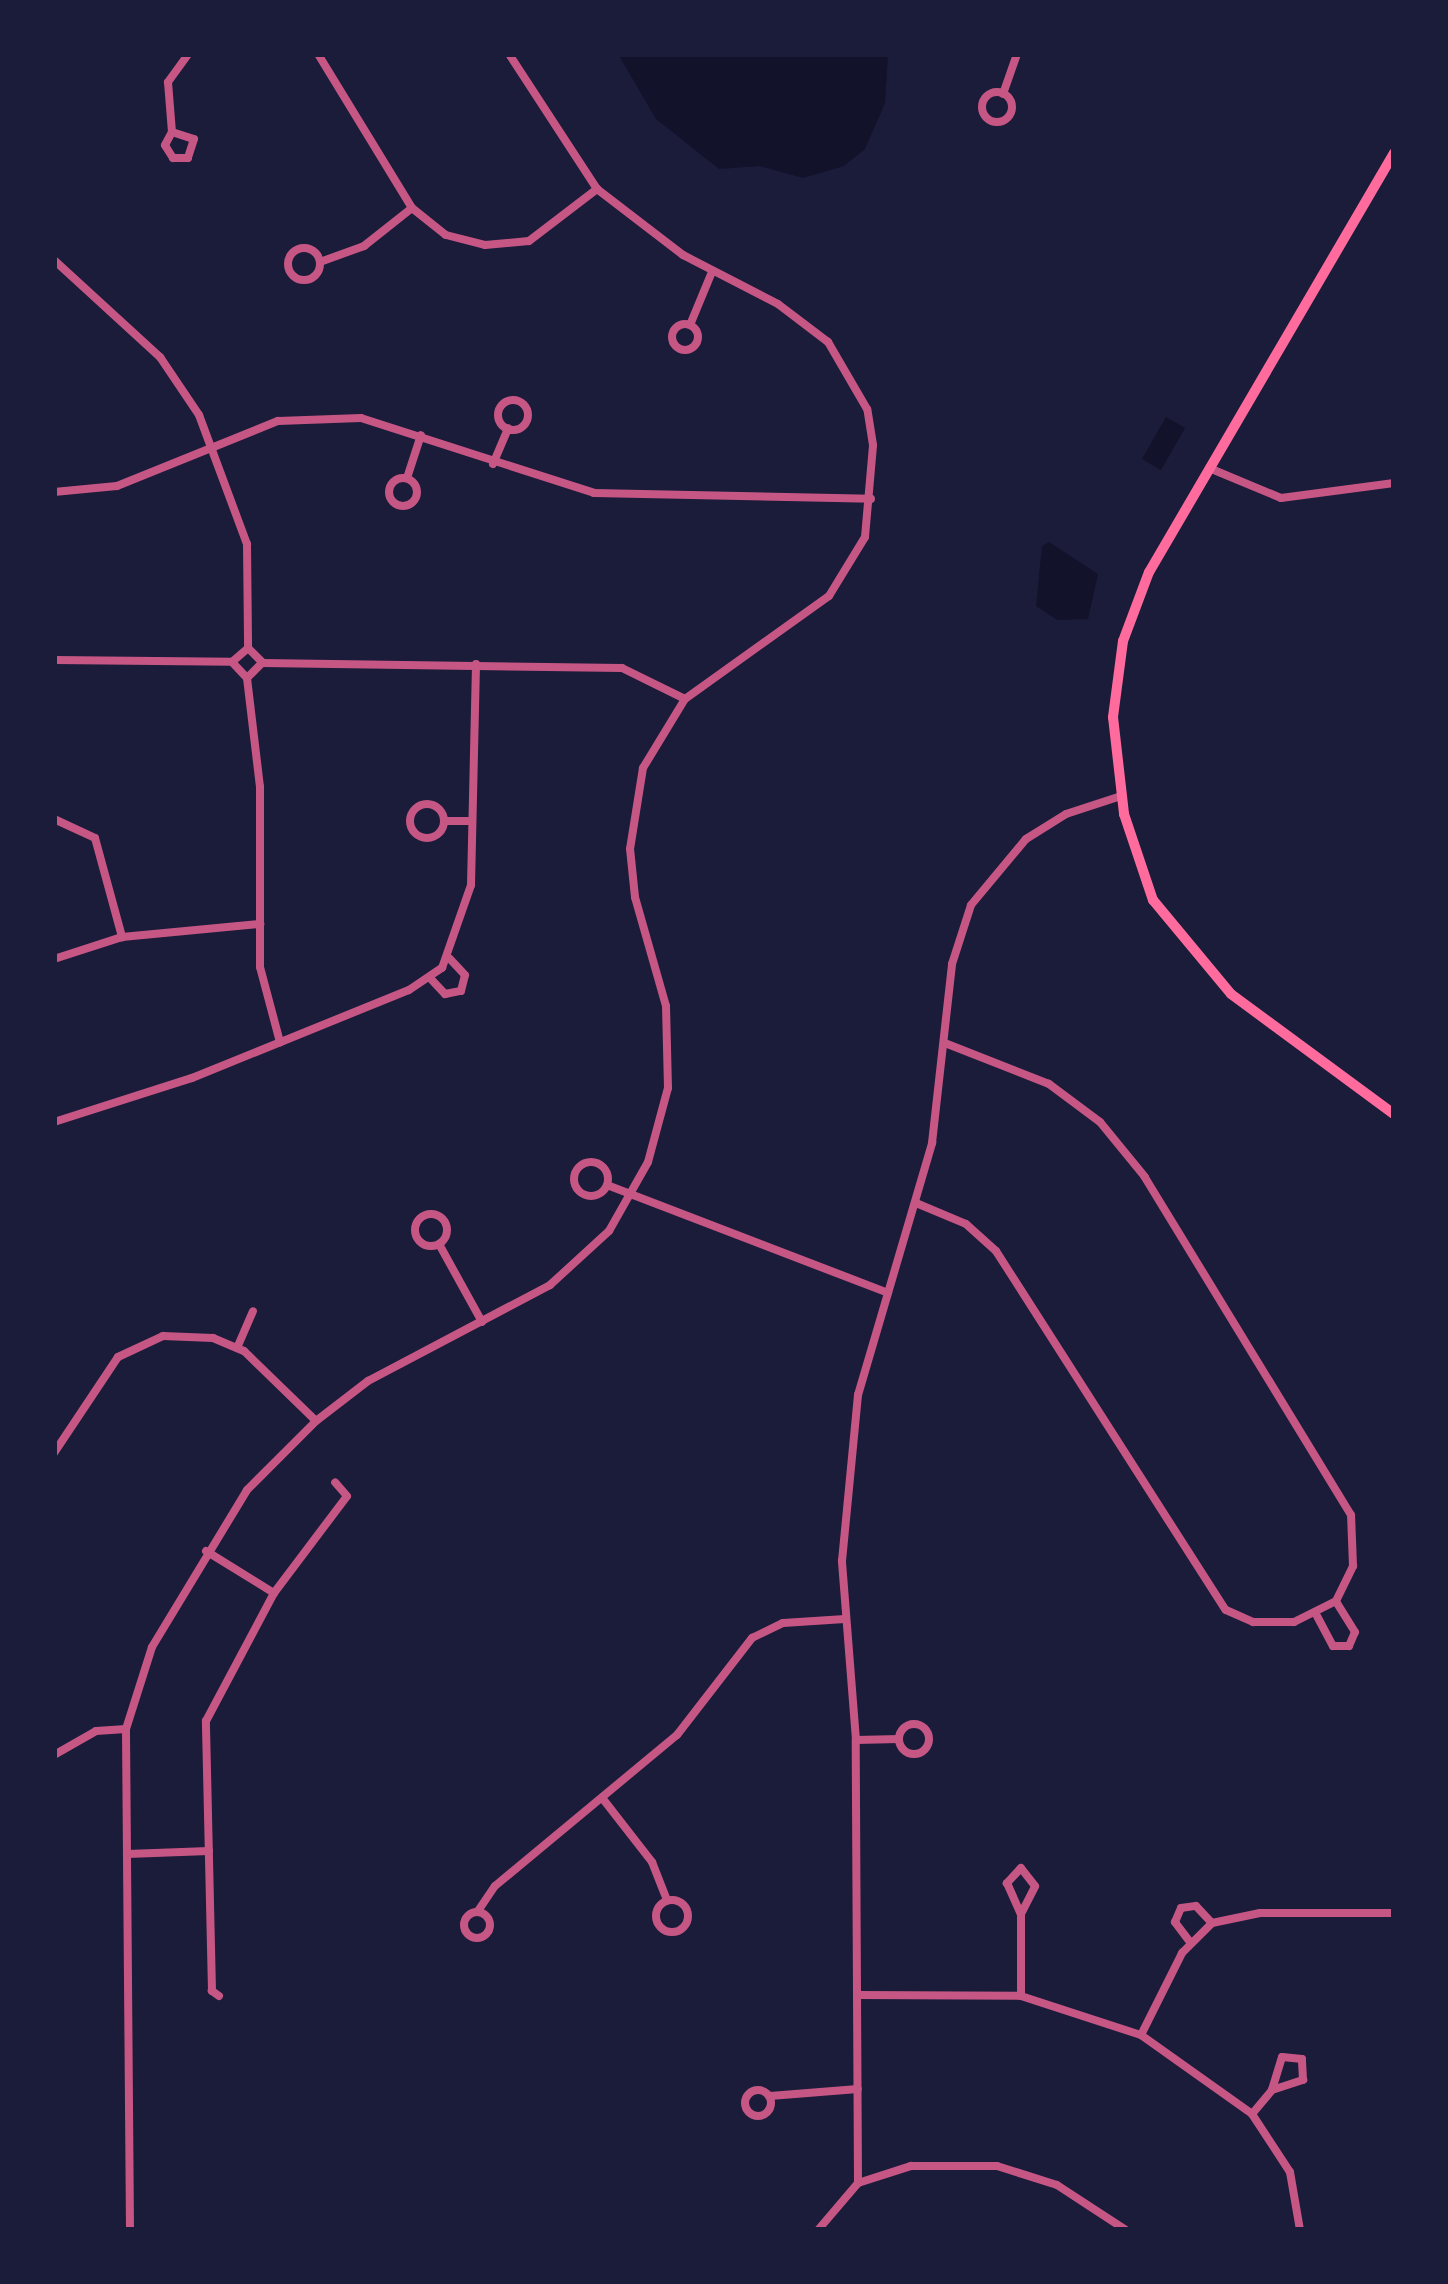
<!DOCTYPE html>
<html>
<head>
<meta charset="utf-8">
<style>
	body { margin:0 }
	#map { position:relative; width:1448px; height:2284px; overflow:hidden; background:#1b1b3a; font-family:Raleway,sans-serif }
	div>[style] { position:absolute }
	.water>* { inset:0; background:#12122b }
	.minor>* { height:8px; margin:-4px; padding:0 4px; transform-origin:4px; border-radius:4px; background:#c65784 }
	.minor>.ring { margin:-4px; padding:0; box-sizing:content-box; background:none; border:8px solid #c65784; border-radius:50% }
	.secondary>* { height:10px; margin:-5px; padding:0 5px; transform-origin:5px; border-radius:5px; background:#ff6b9d }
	span { translate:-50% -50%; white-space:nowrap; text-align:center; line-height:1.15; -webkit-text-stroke:10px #1b1b3a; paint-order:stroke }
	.frame { position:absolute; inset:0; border:57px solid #1b1b3a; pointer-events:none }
</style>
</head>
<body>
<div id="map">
	<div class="water">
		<i style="clip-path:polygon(618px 54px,888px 54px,885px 103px,865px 149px,844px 166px,803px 178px,759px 166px,719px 169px,656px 119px)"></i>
		<i style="clip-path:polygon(1166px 417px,1185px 428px,1161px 470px,1142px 459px)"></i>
		<i style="clip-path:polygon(1049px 542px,1098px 574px,1088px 619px,1057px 620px,1036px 606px,1042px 546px)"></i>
	</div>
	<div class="minor">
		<i style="left:318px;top:54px;width:180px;rotate:58.6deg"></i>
		<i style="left:412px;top:208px;width:43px;rotate:38.5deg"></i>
		<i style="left:446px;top:235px;width:40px;rotate:14.4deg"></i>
		<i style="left:485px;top:245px;width:44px;rotate:-5.2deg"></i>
		<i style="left:529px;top:241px;width:86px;rotate:-37.4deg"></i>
		<i class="ring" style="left:982px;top:92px;width:22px;height:22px"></i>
		<i style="left:1003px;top:94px;width:42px;rotate:-70.7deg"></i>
		<i style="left:172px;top:132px;width:23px;rotate:18deg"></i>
		<i style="left:194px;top:139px;width:20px;rotate:108deg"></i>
		<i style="left:188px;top:158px;width:15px;rotate:180deg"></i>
		<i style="left:173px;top:158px;width:15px;rotate:-122deg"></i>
		<i style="left:165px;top:145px;width:15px;rotate:-62deg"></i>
		<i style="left:172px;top:132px;width:50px;rotate:-94.6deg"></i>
		<i style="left:168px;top:82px;width:34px;rotate:-54deg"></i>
		<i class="ring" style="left:288px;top:248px;width:24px;height:24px"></i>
		<i style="left:54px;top:260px;width:144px;rotate:42.5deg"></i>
		<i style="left:160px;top:357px;width:70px;rotate:56.1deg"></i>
		<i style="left:199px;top:415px;width:138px;rotate:69.6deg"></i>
		<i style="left:247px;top:544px;width:104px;rotate:89.4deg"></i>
		<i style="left:320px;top:262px;width:47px;rotate:-20deg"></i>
		<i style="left:364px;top:246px;width:61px;rotate:-38.4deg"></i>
		<i class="ring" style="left:672px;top:324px;width:18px;height:18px"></i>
		<i style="left:690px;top:325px;width:57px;rotate:-67.5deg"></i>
		<i class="ring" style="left:498px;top:400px;width:22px;height:22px"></i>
		<i style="left:493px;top:464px;width:39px;rotate:-67deg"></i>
		<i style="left:1209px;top:468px;width:78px;rotate:22.6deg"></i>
		<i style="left:1281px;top:498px;width:114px;rotate:-7.6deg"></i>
		<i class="ring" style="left:389px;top:478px;width:20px;height:20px"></i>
		<i style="left:407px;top:478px;width:45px;rotate:-72deg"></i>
		<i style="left:54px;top:492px;width:63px;rotate:-5.4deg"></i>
		<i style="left:117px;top:486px;width:174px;rotate:-22deg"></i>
		<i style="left:278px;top:421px;width:83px;rotate:-2.1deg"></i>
		<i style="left:361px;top:418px;width:245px;rotate:17.8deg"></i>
		<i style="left:594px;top:493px;width:277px;rotate:1.2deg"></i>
		<i style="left:54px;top:660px;width:178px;rotate:0.6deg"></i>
		<i style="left:232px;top:662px;width:22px;rotate:47deg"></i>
		<i style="left:247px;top:678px;width:21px;rotate:-45deg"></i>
		<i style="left:232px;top:662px;width:21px;rotate:-41deg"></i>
		<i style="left:248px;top:648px;width:20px;rotate:45deg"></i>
		<i style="left:262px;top:663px;width:360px;rotate:0.8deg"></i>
		<i style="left:622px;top:668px;width:70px;rotate:26.2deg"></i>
		<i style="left:247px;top:678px;width:110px;rotate:83.2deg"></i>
		<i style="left:260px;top:787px;width:180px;rotate:90deg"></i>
		<i style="left:260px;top:967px;width:78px;rotate:75.1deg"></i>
		<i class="ring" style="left:410px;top:804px;width:26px;height:26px"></i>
		<i style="left:54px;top:819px;width:45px;rotate:24.9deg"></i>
		<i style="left:95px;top:838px;width:103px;rotate:74.7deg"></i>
		<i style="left:445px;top:821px;width:27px"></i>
		<i style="left:54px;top:959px;width:71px;rotate:-17.9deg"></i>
		<i style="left:122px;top:937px;width:139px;rotate:-5.4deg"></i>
		<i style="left:430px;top:978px;width:22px;rotate:47deg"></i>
		<i style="left:445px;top:994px;width:16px;rotate:-11deg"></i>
		<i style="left:461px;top:991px;width:16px;rotate:-76deg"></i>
		<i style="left:465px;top:975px;width:23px;rotate:-133deg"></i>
		<i style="left:54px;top:1122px;width:145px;rotate:-17.7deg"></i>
		<i style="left:192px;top:1078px;width:234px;rotate:-22.1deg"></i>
		<i style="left:409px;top:990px;width:40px;rotate:-34deg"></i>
		<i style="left:442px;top:968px;width:88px;rotate:-70.7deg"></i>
		<i style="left:471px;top:885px;width:221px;rotate:-88.7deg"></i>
		<i class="ring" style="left:574px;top:1162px;width:26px;height:26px"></i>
		<i style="left:607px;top:1185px;width:301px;rotate:21deg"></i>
		<i style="left:916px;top:1203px;width:54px;rotate:22.8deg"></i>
		<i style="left:966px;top:1224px;width:40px;rotate:42deg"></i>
		<i style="left:996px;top:1251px;width:426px;rotate:57.4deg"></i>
		<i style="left:1226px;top:1610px;width:30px;rotate:24deg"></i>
		<i style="left:1253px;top:1622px;width:41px"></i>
		<i style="left:1294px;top:1622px;width:47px;rotate:-26.6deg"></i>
		<i style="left:1336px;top:1601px;width:39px;rotate:-64deg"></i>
		<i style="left:1353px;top:1566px;width:51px;rotate:-92.2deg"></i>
		<i style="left:1351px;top:1515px;width:396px;rotate:-121.4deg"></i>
		<i style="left:1145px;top:1177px;width:71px;rotate:-129.3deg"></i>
		<i style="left:1100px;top:1122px;width:64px;rotate:-143.3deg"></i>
		<i style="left:1049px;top:1084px;width:112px;rotate:-158.5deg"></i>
		<i class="ring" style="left:415px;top:1214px;width:24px;height:24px"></i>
		<i style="left:439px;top:1244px;width:89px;rotate:61.1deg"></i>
		<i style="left:237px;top:1348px;width:40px;rotate:-66.6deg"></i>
		<i style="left:54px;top:1453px;width:115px;rotate:-56.3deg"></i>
		<i style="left:118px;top:1357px;width:50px;rotate:-25deg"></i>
		<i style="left:163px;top:1336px;width:50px;rotate:2.3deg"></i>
		<i style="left:213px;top:1338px;width:34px;rotate:23deg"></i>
		<i style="left:244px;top:1351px;width:100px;rotate:44.2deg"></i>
		<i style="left:206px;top:1551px;width:80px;rotate:31.7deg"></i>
		<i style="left:1317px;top:1616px;width:34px;rotate:62deg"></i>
		<i style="left:1333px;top:1646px;width:16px"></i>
		<i style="left:1349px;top:1646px;width:15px;rotate:-67deg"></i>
		<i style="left:1355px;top:1632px;width:36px;rotate:-122deg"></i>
		<i class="ring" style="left:899px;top:1724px;width:22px;height:22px"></i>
		<i style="left:856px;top:1740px;width:43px;rotate:-1.3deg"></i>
		<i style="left:54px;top:1755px;width:48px;rotate:-29.7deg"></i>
		<i style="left:96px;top:1731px;width:30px;rotate:-4deg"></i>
		<i style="left:603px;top:1799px;width:80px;rotate:52.1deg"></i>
		<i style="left:652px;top:1862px;width:41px;rotate:68.5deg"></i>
		<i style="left:127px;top:1854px;width:82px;rotate:-2.1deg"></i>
		<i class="ring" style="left:656px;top:1900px;width:24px;height:24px"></i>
		<i style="left:478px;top:1911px;width:30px;rotate:-56deg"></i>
		<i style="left:495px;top:1886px;width:236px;rotate:-39.7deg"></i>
		<i style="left:677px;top:1735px;width:123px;rotate:-52.3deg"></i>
		<i style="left:752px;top:1638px;width:34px;rotate:-26deg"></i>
		<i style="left:783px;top:1623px;width:62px;rotate:-3.7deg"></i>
		<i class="ring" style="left:464px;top:1912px;width:18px;height:18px"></i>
		<i style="left:1190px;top:1942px;width:25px;rotate:-127deg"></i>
		<i style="left:1175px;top:1922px;width:15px;rotate:-67deg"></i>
		<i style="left:1181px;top:1908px;width:15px;rotate:-8deg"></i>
		<i style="left:1196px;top:1906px;width:23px;rotate:47deg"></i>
		<i style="left:857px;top:1995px;width:164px;rotate:0.3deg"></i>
		<i style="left:1021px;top:1996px;width:126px;rotate:18deg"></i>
		<i style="left:1141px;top:2035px;width:136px;rotate:35.4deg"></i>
		<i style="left:1252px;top:2114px;width:69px;rotate:56.8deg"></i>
		<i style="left:1290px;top:2172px;width:59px;rotate:80.2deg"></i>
		<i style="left:219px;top:1996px;width:9px;rotate:-144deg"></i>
		<i style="left:212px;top:1991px;width:270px;rotate:-91.3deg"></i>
		<i style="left:206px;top:1721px;width:145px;rotate:-62deg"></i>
		<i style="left:274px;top:1593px;width:121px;rotate:-53deg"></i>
		<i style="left:347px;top:1496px;width:18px;rotate:-131deg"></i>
		<i style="left:1021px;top:1996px;width:82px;rotate:-90deg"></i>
		<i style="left:1021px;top:1914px;width:31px;rotate:-63deg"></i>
		<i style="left:1035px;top:1886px;width:23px;rotate:-128deg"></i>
		<i style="left:1021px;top:1868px;width:21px;rotate:133deg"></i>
		<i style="left:1007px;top:1883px;width:34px;rotate:66deg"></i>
		<i style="left:1141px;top:2035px;width:92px;rotate:-63.4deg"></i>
		<i style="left:1182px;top:1953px;width:42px;rotate:-45deg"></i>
		<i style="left:1212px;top:1923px;width:49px;rotate:-11.8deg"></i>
		<i style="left:1260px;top:1913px;width:134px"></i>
		<i class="ring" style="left:745px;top:2090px;width:18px;height:18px"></i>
		<i style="left:770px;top:2096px;width:88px;rotate:-4.5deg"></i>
		<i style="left:1252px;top:2114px;width:31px;rotate:-50deg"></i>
		<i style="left:1272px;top:2090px;width:33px;rotate:-18deg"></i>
		<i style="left:1303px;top:2080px;width:21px;rotate:-93deg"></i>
		<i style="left:1302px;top:2059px;width:20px;rotate:-174deg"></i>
		<i style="left:1282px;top:2057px;width:34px;rotate:107deg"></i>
		<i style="left:858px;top:2183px;width:56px;rotate:-17.8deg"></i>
		<i style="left:911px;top:2166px;width:86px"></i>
		<i style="left:997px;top:2166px;width:63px;rotate:17.6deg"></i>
		<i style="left:1057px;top:2185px;width:82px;rotate:33.1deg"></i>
		<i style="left:130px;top:2230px;width:501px;rotate:-90.46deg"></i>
		<i style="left:126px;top:1729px;width:86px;rotate:-72.4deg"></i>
		<i style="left:152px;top:1647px;width:184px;rotate:-58.8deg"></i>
		<i style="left:247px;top:1490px;width:98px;rotate:-45deg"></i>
		<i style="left:316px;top:1421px;width:66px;rotate:-37.6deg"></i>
		<i style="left:368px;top:1381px;width:206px;rotate:-27.8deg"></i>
		<i style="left:550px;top:1285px;width:80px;rotate:-42.5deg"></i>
		<i style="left:609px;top:1231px;width:79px;rotate:-60.5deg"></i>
		<i style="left:648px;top:1162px;width:77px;rotate:-74.9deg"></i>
		<i style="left:668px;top:1088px;width:82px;rotate:-91.4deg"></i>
		<i style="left:666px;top:1006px;width:113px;rotate:-105.9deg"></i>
		<i style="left:635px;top:897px;width:48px;rotate:-95.9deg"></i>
		<i style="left:630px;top:849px;width:82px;rotate:-80.9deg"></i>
		<i style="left:643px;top:768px;width:81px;rotate:-58.7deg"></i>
		<i style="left:685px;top:699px;width:177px;rotate:-35.6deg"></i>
		<i style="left:829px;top:596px;width:69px;rotate:-58.6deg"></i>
		<i style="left:865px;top:537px;width:92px;rotate:-85deg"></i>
		<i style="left:873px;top:445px;width:36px;rotate:-99deg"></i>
		<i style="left:867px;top:409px;width:78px;rotate:-120.2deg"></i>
		<i style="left:828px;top:342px;width:63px;rotate:-142.8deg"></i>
		<i style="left:778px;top:304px;width:107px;rotate:-152.7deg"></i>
		<i style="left:683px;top:255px;width:108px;rotate:-142.5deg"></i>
		<i style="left:597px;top:189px;width:161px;rotate:-123.1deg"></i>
		<i style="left:818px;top:2230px;width:62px;rotate:-49.6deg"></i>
		<i style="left:858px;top:2183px;width:443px;rotate:-90.3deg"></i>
		<i style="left:856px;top:1740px;width:180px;rotate:-94.5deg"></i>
		<i style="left:842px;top:1561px;width:167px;rotate:-84.5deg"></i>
		<i style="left:858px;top:1395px;width:263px;rotate:-73.6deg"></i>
		<i style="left:932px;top:1143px;width:180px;rotate:-83.6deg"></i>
		<i style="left:952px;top:964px;width:62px;rotate:-72.1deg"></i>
		<i style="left:971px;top:905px;width:86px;rotate:-50.2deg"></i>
		<i style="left:1026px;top:839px;width:47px;rotate:-32deg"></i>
		<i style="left:1066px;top:814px;width:58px;rotate:-18.1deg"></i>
	</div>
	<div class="secondary">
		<i style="left:1394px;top:153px;width:485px;rotate:120.3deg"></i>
		<i style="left:1149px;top:572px;width:74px;rotate:110.6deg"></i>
		<i style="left:1123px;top:641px;width:77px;rotate:97.5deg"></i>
		<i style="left:1113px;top:717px;width:98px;rotate:83.5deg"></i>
		<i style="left:1124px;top:814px;width:91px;rotate:71.4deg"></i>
		<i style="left:1153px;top:900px;width:122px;rotate:50.3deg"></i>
		<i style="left:1231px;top:994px;width:202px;rotate:36.4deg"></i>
	</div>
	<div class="frame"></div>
</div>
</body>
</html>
